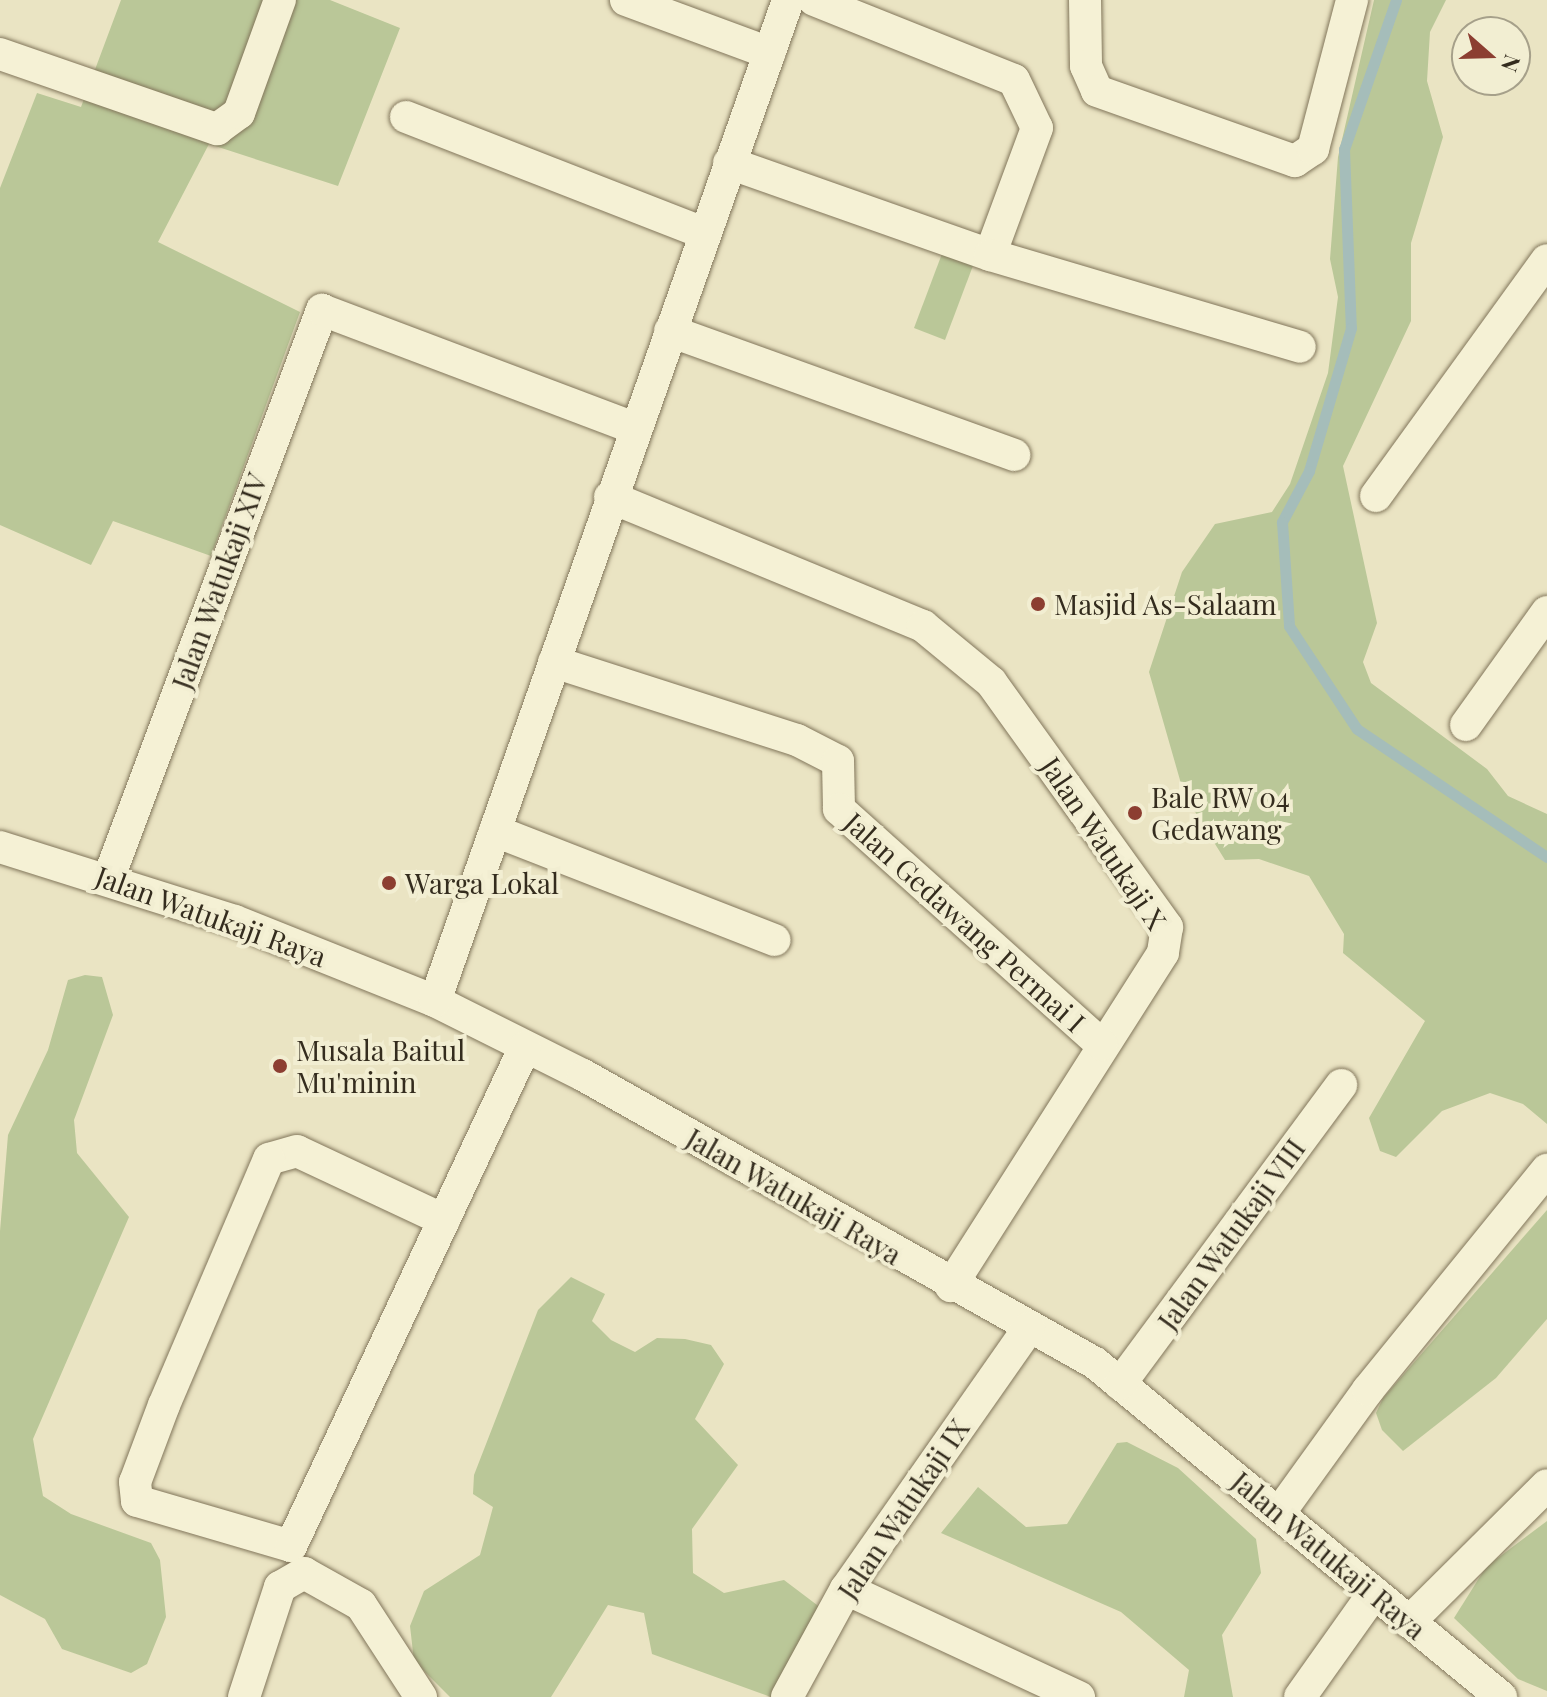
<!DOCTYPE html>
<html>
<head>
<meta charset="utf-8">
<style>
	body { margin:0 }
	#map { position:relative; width:1547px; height:1697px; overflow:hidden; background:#eae4c3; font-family:"Playfair Display",serif }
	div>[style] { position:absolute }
	.green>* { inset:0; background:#bac798 }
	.stream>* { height:11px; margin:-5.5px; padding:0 5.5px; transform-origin:5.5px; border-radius:5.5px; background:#a5bdba }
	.roads { filter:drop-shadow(0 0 2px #82765b) drop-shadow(0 0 2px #82765b) }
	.minor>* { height:32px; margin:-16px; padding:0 16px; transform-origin:16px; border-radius:16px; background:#f5f1d5 }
	.dots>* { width:22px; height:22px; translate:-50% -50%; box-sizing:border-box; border:4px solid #f2eed2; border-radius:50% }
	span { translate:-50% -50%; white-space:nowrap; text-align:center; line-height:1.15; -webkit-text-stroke:8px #f2eed2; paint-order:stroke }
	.street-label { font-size:28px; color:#342c1e }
	.poi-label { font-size:28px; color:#342c1e }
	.left { translate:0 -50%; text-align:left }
	.north { position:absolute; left:1451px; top:16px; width:80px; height:80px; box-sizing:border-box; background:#f2eed2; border:2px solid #a6a08a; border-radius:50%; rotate:110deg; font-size:22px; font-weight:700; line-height:32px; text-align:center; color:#342c1e }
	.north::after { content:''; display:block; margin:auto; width:28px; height:36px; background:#8c3e31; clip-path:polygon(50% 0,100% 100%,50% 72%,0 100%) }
</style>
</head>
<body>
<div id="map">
	<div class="green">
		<i style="clip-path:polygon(121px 0,330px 0,400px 28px,338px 186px,209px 144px,158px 242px,300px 312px,211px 556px,113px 521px,91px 565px,0 525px,0 188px,37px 93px,81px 107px)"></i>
		<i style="clip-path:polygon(1374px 0,1446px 0,1430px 32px,1427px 81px,1443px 137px,1411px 243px,1411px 321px,1343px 466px,1377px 623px,1363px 662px,1371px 683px,1487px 769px,1508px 796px,1547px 814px,1547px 1124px,1523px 1104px,1490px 1093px,1442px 1111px,1396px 1157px,1380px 1151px,1369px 1118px,1425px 1021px,1343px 953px,1344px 934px,1309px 876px,1259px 859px,1225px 860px,1184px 794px,1149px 672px,1182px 572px,1215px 524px,1272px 512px,1290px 484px,1328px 373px,1338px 297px,1330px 259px,1338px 157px)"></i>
		<i style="clip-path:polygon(943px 251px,974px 263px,945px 340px,914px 328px)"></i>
		<i style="clip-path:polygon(85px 975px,102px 977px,113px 1015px,74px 1120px,77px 1153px,129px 1217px,33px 1439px,43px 1496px,71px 1514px,151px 1543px,160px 1560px,166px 1617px,147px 1664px,131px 1673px,62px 1649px,45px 1619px,0 1595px,0 1231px,8px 1135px,48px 1050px,68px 980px)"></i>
		<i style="clip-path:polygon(1547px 1210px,1547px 1319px,1496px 1378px,1403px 1451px,1382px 1430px,1376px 1413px,1383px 1398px)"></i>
		<i style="clip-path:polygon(571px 1277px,605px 1294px,592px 1321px,611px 1340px,635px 1352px,657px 1338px,685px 1339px,711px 1345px,724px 1364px,695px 1419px,738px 1465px,692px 1529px,693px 1573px,724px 1593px,784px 1580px,821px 1608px,771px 1697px,652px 1654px,644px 1613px,608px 1605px,551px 1697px,450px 1697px,414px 1661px,410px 1626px,424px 1591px,480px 1555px,493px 1507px,473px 1494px,474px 1475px,538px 1310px)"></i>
		<i style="clip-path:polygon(1127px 1442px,1178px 1468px,1256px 1539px,1261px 1573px,1222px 1635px,1233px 1697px,1184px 1697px,1189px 1670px,1121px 1612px,941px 1533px,978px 1487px,1026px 1527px,1067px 1524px,1117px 1443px)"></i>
		<i style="clip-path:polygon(1547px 1521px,1547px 1691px,1518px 1679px,1454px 1618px,1486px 1567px)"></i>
	</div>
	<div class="stream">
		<i style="left:1396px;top:0;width:158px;rotate:109.2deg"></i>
		<i style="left:1344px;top:149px;width:179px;rotate:87.8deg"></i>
		<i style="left:1351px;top:328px;width:149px;rotate:106.4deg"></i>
		<i style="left:1309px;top:471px;width:58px;rotate:117.9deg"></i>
		<i style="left:1282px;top:522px;width:104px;rotate:86.1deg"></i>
		<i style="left:1289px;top:626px;width:123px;rotate:56.6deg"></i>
		<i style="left:1357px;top:729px;width:229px;rotate:34deg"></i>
	</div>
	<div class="roads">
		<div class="minor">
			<i style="left:626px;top:0;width:153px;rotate:20.3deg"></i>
			<i style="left:814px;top:0;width:215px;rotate:21.8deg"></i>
			<i style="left:1014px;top:80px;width:53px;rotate:64.4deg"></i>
			<i style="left:1037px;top:128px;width:135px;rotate:110.3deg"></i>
			<i style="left:1085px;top:0;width:66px;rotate:89.1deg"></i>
			<i style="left:1086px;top:66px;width:27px;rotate:66deg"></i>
			<i style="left:1097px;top:91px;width:210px;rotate:19.5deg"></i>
			<i style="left:1295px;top:161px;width:22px;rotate:-34deg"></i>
			<i style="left:1313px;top:149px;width:154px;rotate:-75.3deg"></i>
			<i style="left:0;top:54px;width:230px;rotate:19.1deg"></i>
			<i style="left:217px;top:129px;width:27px;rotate:-36deg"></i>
			<i style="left:239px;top:113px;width:120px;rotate:-70.1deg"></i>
			<i style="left:406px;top:117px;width:319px;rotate:21.3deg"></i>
			<i style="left:729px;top:163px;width:277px;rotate:19.4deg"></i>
			<i style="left:990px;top:255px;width:323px;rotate:16.5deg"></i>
			<i style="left:670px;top:331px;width:366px;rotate:19.8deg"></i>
			<i style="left:1376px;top:496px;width:291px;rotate:-54.1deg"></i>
			<i style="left:610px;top:497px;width:339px;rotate:22.4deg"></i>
			<i style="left:923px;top:626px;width:88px;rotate:39.5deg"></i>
			<i style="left:991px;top:682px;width:302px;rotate:54.3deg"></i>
			<i style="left:1167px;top:927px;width:26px;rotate:99deg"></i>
			<i style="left:1163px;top:953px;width:395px;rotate:122.5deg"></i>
			<i style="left:554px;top:662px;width:255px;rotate:17.8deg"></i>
			<i style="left:797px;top:740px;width:46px;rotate:27.1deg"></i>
			<i style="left:838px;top:761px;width:48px;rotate:88.8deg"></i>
			<i style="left:839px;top:809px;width:353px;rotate:41.9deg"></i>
			<i style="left:1466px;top:725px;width:139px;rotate:-54.4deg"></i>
			<i style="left:495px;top:831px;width:300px;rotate:21.3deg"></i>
			<i style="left:0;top:847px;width:246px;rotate:17.5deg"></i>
			<i style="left:235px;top:921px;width:215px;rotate:21.8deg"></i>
			<i style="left:435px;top:1001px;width:165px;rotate:26.6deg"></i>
			<i style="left:583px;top:1075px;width:587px;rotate:29.36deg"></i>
			<i style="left:1095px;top:1363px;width:526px;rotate:39.44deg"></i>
			<i style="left:109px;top:877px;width:606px;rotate:-69.41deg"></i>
			<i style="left:322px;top:310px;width:334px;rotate:20.7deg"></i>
			<i style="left:435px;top:1001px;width:1061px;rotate:-70.57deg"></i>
			<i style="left:444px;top:1220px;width:162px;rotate:-154.9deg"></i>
			<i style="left:297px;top:1151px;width:29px;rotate:164deg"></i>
			<i style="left:269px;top:1159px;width:267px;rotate:113.1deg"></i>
			<i style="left:164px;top:1405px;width:82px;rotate:110.6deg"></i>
			<i style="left:135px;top:1482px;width:19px;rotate:84deg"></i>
			<i style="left:137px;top:1501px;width:160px;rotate:16.3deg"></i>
			<i style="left:291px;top:1546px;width:551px;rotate:-64.88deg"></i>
			<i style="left:1120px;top:1384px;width:372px;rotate:-53.5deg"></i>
			<i style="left:1280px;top:1512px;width:150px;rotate:-54.2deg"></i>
			<i style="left:1368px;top:1390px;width:284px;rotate:-50.9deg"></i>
			<i style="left:846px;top:1589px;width:257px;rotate:24.9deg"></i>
			<i style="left:1409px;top:1622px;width:194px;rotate:-44.8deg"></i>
			<i style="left:244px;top:1697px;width:116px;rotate:-71.9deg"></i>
			<i style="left:280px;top:1587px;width:28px;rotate:-30deg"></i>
			<i style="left:304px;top:1573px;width:65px;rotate:29.3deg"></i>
			<i style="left:361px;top:1605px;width:110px;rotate:56.9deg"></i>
			<i style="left:787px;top:1697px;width:123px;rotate:-61.4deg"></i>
			<i style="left:846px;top:1589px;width:319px;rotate:-55deg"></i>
			<i style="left:1300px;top:1697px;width:128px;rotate:-54.6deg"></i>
		</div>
	</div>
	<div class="dots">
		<i style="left:1038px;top:604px;background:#8c3e31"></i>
		<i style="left:1135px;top:813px;background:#8c3e31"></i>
		<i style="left:389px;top:883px;background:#8c3e31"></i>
		<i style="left:280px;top:1066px;background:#8c3e31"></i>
	</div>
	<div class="street-label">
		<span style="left:219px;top:581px;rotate:-70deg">Jalan Watukaji XIV</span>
		<span style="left:1104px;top:843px;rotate:56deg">Jalan Watukaji X</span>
		<span style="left:211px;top:916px;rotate:20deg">Jalan Watukaji Raya</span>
		<span style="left:965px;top:922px;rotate:42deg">Jalan Gedawang Permai I</span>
		<span style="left:794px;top:1196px;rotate:30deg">Jalan Watukaji Raya</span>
		<span style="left:1231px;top:1234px;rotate:-54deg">Jalan Watukaji VIII</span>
		<span style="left:903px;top:1509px;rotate:-56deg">Jalan Watukaji IX</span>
		<span style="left:1329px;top:1555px;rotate:40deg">Jalan Watukaji Raya</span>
	</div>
	<div class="poi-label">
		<span class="left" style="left:1054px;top:604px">Masjid As-Salaam</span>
		<span class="left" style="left:1151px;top:813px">Bale RW 04<br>Gedawang</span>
		<span class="left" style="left:405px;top:883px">Warga Lokal</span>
		<span class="left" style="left:296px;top:1066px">Musala Baitul<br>Mu'minin</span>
	</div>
	<div class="north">N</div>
</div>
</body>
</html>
